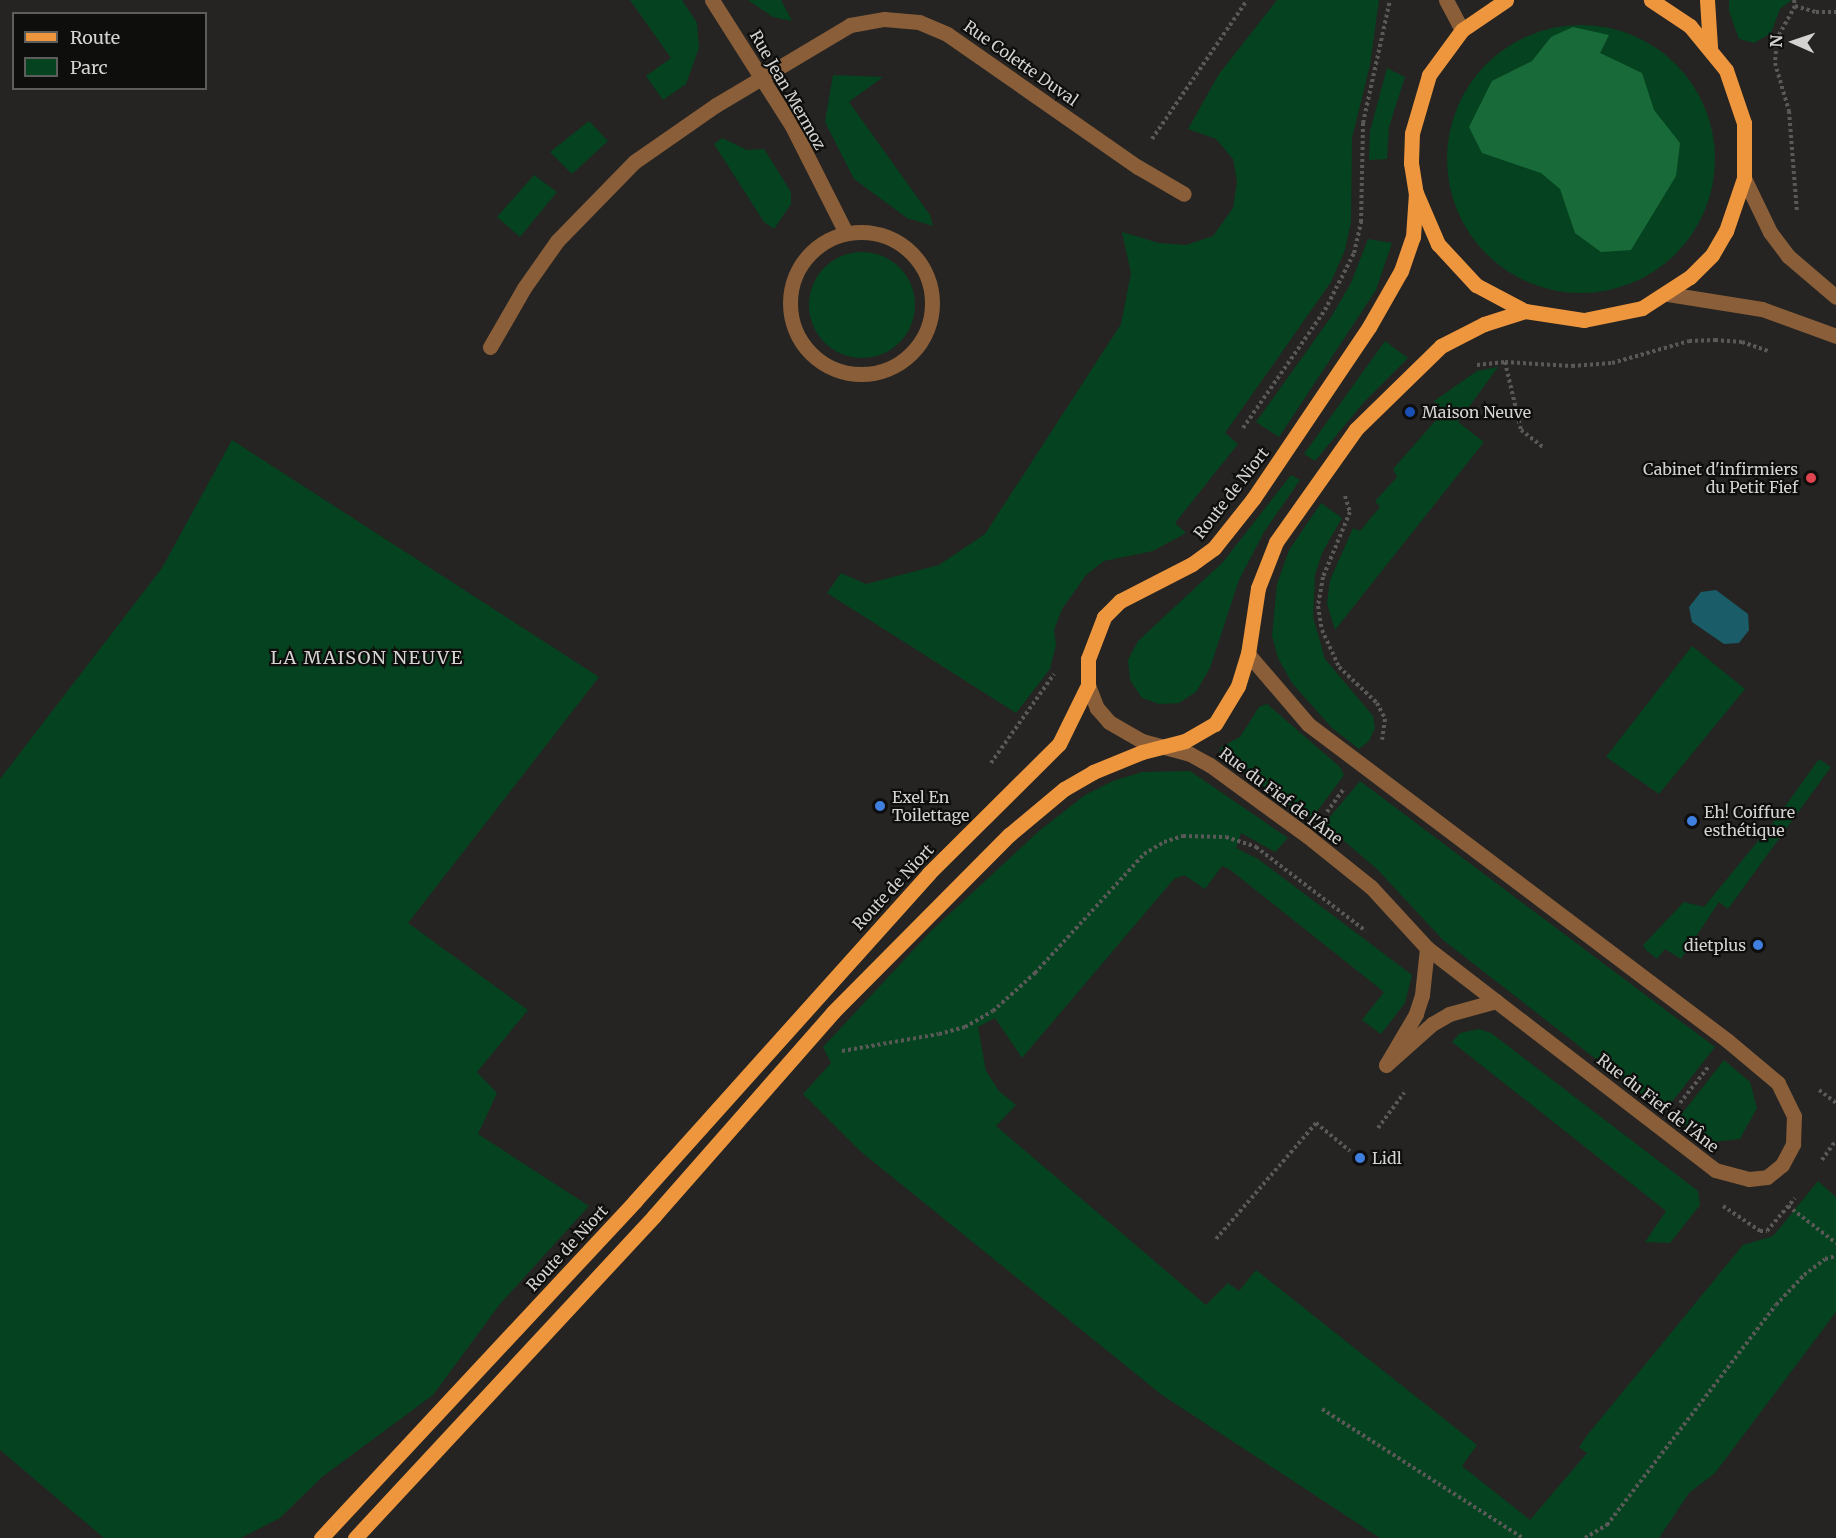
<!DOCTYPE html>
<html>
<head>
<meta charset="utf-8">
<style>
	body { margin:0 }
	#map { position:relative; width:1836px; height:1538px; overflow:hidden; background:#252422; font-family:Merriweather,serif }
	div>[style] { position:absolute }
	.green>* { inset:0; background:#05421f }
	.round { border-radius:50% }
	.forest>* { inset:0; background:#186b39 }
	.water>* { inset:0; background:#1a5d68 }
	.path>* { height:4px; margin-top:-2px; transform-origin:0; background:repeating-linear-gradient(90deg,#5a5958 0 3px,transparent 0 6px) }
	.minor>* { height:15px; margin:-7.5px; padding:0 7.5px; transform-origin:7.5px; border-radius:7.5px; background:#895e38 }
	.minor>.ring { margin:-7.5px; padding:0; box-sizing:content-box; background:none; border:15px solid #895e38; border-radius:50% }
	.major>* { height:15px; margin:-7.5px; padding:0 7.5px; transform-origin:7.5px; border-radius:7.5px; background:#ee963d }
	.dots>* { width:16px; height:16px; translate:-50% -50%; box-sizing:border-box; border:3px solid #0e0e0d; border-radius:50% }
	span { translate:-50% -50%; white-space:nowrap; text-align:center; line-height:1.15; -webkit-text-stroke:4.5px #0e0e0d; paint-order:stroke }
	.street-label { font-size:16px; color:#d4d3d2 }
	.poi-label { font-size:16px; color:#d4d3d2 }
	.left { translate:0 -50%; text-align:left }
	.right { translate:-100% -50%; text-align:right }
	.neighbourhood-label { font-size:18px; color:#d4d3d2; letter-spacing:1.5px }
	.legend { position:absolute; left:12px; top:12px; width:195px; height:78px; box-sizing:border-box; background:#0e0e0d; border:2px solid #5d5d5c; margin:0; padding:8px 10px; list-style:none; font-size:18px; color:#d4d3d2 }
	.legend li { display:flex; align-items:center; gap:12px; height:30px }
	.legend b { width:30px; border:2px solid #5d5d5c }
	.north { position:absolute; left:1764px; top:12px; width:60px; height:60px; -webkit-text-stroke:4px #0e0e0d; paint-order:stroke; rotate:273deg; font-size:16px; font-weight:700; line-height:24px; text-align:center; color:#d4d3d2 }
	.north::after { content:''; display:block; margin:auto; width:21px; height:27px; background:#d4d3d2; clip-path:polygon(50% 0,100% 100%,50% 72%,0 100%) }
</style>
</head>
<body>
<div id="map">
	<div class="green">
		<i style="clip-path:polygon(630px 0,682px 0,697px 23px,699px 48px,686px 84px,663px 100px,646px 76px,671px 58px)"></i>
		<i style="clip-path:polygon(748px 0,781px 0,792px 21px,773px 17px)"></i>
		<i style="clip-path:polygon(1277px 0,1379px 0,1370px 65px,1352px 138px,1351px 222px,1345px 250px,1331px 282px,1225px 433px,1238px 444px,1175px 523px,1186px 533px,1153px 551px,1104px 561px,1086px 575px,1062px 609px,1054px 630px,1056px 645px,1050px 669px,1016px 713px,827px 593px,841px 573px,866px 584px,939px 565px,985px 534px,1121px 324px,1131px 273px,1122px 232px,1159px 243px,1186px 245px,1213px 236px,1233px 208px,1237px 182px,1233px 159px,1216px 139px,1188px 129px,1219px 74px)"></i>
		<i style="clip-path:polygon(1729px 0,1792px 0,1780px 9px,1771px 33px,1754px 43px,1739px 39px,1729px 11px)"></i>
		<i class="round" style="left:1447px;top:25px;width:268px;height:268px"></i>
		<i style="clip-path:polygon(1387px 68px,1405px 77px,1389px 127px,1387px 159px,1369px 160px,1370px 131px)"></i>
		<i style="clip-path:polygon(833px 75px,883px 77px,849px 102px,930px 215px,933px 226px,907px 218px,854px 179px,825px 122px)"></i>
		<i style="clip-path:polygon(589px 121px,608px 141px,572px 174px,550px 152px)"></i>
		<i style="clip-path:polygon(722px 138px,747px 150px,764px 149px,791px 192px,791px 204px,774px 229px,764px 222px,714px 144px)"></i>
		<i style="clip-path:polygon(534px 175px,557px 192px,520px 237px,497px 217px)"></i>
		<i style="clip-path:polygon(1368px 239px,1392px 243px,1376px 290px,1279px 437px,1256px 422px,1331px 317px,1351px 283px)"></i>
		<i class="round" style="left:809px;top:252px;width:106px;height:106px"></i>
		<i style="clip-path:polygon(1385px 341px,1408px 358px,1364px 402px,1315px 461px,1304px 454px)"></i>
		<i style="clip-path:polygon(1498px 367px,1458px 422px,1484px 442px,1335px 630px,1327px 604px,1330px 580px,1353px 528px,1360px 531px,1380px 507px,1375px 501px,1397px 477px,1393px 469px,1443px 412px,1434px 401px,1477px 371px)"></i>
		<i style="clip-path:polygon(232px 440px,599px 677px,408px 923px,528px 1010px,477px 1072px,497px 1093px,478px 1134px,589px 1206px,500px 1304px,433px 1395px,322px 1477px,280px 1518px,241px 1538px,104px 1538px,0 1450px,0 779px,162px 568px)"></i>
		<i style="clip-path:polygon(1291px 475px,1300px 480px,1264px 532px,1239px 580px,1210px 668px,1196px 692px,1179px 703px,1159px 704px,1142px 698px,1130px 680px,1128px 660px,1138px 641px,1223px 562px)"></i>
		<i style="clip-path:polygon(1321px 503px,1342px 518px,1322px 553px,1315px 575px,1313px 617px,1325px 659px,1373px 716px,1375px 728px,1369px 741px,1359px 749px,1332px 728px,1292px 683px,1278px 658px,1272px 636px,1277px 584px,1289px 550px)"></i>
		<i style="clip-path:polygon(1692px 646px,1745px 689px,1659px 794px,1606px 757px)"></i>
		<i style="clip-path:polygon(1267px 704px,1340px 767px,1344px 775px,1313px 817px,1304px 816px,1219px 754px,1221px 747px,1240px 737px,1259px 707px)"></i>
		<i style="clip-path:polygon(1819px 759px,1831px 767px,1728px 909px,1719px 902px,1681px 959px,1665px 949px,1657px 959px,1646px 950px,1643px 945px,1684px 902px,1704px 907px,1776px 819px)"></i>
		<i style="clip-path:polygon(1190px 771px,1288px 838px,1275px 852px,1241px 833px,1236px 848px,1258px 859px,1412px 975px,1405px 1003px,1381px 1034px,1362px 1020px,1384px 992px,1229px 869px,1222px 866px,1205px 889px,1184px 875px,1174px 879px,1022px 1058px,995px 1018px,978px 1027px,986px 1071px,999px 1091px,1016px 1105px,996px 1126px,1206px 1305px,1228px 1283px,1239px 1291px,1256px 1270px,1477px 1445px,1462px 1466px,1530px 1520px,1587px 1453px,1579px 1447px,1589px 1433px,1743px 1245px,1773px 1236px,1818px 1181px,1836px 1197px,1836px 1312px,1715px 1473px,1689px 1493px,1659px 1538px,1380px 1538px,1162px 1395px,860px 1151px,803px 1094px,831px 1063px,823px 1047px,931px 931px,1039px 831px,1085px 795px,1113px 781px,1142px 772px)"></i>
		<i style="clip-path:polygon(1360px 781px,1715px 1047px,1664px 1112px,1443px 940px,1377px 869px,1324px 824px)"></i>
		<i style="clip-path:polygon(1479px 1029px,1491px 1033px,1698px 1191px,1700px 1205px,1670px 1243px,1645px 1242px,1666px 1211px,1452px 1042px,1460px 1033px)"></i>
		<i style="clip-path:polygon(1724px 1060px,1750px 1082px,1757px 1108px,1740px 1139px,1713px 1142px,1677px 1120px)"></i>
	</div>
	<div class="forest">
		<i style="clip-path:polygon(1573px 27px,1609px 35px,1600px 53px,1642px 73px,1654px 110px,1680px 143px,1676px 176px,1631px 250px,1601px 252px,1575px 233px,1560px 189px,1541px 173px,1482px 153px,1469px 127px,1492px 81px,1532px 61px,1551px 37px)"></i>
	</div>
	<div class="water">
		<i style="clip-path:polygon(1716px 590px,1748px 614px,1749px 630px,1739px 643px,1724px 644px,1692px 622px,1689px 607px,1701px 592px)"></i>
	</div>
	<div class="path">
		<i style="left:1794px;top:0;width:6px;rotate:81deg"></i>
		<i style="left:1795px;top:6px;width:38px;rotate:119deg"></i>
		<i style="left:1777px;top:39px;width:24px;rotate:95deg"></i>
		<i style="left:1775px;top:63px;width:50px;rotate:73.7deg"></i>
		<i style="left:1789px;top:111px;width:101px;rotate:85.5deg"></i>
		<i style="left:1795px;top:6px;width:22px;rotate:16deg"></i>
		<i style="left:1816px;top:12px;width:20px"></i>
		<i style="left:1152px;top:139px;width:168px;rotate:-55.6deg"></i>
		<i style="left:1505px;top:362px;width:70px;rotate:76.8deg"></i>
		<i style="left:1521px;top:430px;width:28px;rotate:38deg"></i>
		<i style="left:1477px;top:365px;width:28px;rotate:-6deg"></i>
		<i style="left:1505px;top:362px;width:67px;rotate:3.4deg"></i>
		<i style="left:1572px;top:366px;width:40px;rotate:-4.3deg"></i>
		<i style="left:1612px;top:363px;width:80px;rotate:-15.9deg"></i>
		<i style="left:1689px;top:341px;width:26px;rotate:-2deg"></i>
		<i style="left:1715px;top:340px;width:27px;rotate:4deg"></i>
		<i style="left:1742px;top:342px;width:28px;rotate:19deg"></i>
		<i style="left:1243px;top:428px;width:144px;rotate:-55.2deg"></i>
		<i style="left:1325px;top:310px;width:64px;rotate:-63deg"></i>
		<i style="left:1354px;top:253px;width:32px;rotate:-77deg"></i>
		<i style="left:1361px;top:222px;width:99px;rotate:-88.8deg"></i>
		<i style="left:1363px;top:123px;width:126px;rotate:-77.6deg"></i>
		<i style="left:1345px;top:496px;width:17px;rotate:73deg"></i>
		<i style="left:1350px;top:512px;width:70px;rotate:112.6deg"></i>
		<i style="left:1323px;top:577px;width:29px;rotate:100deg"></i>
		<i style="left:1318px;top:606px;width:24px;rotate:81deg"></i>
		<i style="left:1322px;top:630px;width:41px;rotate:65.3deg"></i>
		<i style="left:1339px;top:667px;width:52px;rotate:43.5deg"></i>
		<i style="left:1377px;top:703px;width:18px;rotate:63deg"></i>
		<i style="left:1385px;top:719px;width:21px;rotate:98deg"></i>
		<i style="left:991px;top:763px;width:109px;rotate:-54.7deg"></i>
		<i style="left:1327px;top:812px;width:29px;rotate:-54deg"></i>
		<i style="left:842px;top:1051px;width:98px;rotate:-9.9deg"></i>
		<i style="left:939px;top:1034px;width:27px;rotate:-15deg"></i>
		<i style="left:965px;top:1027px;width:32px;rotate:-30deg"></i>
		<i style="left:993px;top:1011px;width:57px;rotate:-42.1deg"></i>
		<i style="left:1035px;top:973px;width:161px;rotate:-47.5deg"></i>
		<i style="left:1144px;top:854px;width:23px;rotate:-31deg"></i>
		<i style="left:1164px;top:842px;width:20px;rotate:-18deg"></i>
		<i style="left:1183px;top:836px;width:43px;rotate:1.3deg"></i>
		<i style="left:1226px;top:837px;width:32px;rotate:18deg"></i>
		<i style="left:1256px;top:847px;width:138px;rotate:37.4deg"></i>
		<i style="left:1819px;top:1090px;width:21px;rotate:37deg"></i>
		<i style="left:1680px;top:1103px;width:47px;rotate:-51.9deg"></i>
		<i style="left:1378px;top:1128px;width:44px;rotate:-53.4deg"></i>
		<i style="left:1822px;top:1160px;width:24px;rotate:-55deg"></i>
		<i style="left:1723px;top:1206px;width:45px;rotate:34deg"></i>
		<i style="left:1760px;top:1231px;width:7px"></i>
		<i style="left:1767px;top:1231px;width:43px;rotate:-49.7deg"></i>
		<i style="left:1788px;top:1206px;width:61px;rotate:37.6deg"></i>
		<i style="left:1216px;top:1239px;width:153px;rotate:-49.2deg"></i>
		<i style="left:1316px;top:1123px;width:44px;rotate:39.5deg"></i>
		<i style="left:1322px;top:1409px;width:239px;rotate:32.7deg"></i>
		<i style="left:1585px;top:1538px;width:26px;rotate:-31deg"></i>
		<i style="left:1607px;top:1525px;width:277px;rotate:-52.5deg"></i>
		<i style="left:1776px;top:1305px;width:41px;rotate:-47deg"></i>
		<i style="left:1804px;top:1275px;width:26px;rotate:-37deg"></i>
		<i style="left:1825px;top:1259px;width:11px;rotate:-15deg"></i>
	</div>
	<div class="minor">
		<i style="left:712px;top:0;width:149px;rotate:57.6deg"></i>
		<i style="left:792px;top:126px;width:120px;rotate:63.2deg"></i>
		<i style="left:1446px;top:0;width:34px;rotate:62deg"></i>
		<i style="left:1744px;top:178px;width:60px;rotate:64.3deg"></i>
		<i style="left:1770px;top:232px;width:30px;rotate:53deg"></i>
		<i style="left:1788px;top:256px;width:63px;rotate:40.5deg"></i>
		<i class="ring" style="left:790px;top:232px;width:127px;height:127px"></i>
		<i style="left:1668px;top:294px;width:95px;rotate:9.1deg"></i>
		<i style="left:1762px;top:309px;width:79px;rotate:20deg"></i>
		<i style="left:490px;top:347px;width:68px;rotate:-60deg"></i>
		<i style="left:524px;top:288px;width:57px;rotate:-54.9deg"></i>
		<i style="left:557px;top:241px;width:110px;rotate:-45.7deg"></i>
		<i style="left:634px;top:162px;width:100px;rotate:-34.8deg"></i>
		<i style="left:716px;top:105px;width:156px;rotate:-30.8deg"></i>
		<i style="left:850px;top:25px;width:35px;rotate:-10deg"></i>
		<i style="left:884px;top:19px;width:35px;rotate:5deg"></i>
		<i style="left:919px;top:22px;width:30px;rotate:23deg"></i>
		<i style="left:947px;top:34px;width:233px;rotate:34.9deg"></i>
		<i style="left:1138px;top:167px;width:53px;rotate:30.4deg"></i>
		<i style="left:1088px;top:685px;width:25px;rotate:69deg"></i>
		<i style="left:1097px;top:708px;width:18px;rotate:49deg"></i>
		<i style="left:1109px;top:722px;width:38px;rotate:30deg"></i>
		<i style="left:1142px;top:741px;width:50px;rotate:15.2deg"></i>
		<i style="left:1190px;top:754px;width:23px;rotate:29deg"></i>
		<i style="left:1210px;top:765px;width:119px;rotate:36.1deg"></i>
		<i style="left:1306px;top:835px;width:83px;rotate:38.7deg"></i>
		<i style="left:1371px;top:887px;width:83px;rotate:47.4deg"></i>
		<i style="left:1427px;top:948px;width:364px;rotate:37.6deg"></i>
		<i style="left:1715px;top:1170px;width:35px;rotate:15deg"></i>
		<i style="left:1749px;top:1179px;width:18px;rotate:-6deg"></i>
		<i style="left:1767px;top:1177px;width:19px;rotate:-39deg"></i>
		<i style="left:1782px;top:1165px;width:24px;rotate:-62deg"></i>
		<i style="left:1793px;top:1144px;width:28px;rotate:-88deg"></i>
		<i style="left:1794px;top:1116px;width:37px;rotate:-116deg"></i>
		<i style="left:1778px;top:1083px;width:65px;rotate:-140deg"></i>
		<i style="left:1728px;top:1041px;width:526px;rotate:-142.96deg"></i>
		<i style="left:1308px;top:724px;width:92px;rotate:-130.6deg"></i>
		<i style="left:1427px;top:948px;width:47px;rotate:96.1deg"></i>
		<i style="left:1422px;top:995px;width:20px;rotate:108deg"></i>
		<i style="left:1416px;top:1014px;width:59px;rotate:120.5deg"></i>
		<i style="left:1386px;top:1065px;width:62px;rotate:-41.7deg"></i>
		<i style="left:1432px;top:1024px;width:20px;rotate:-30deg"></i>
		<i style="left:1449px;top:1014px;width:49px;rotate:-15.5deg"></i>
	</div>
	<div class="major">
		<i style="left:1506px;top:0;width:53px;rotate:145.7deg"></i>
		<i style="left:1462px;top:30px;width:56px;rotate:126.3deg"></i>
		<i style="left:1429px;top:75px;width:60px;rotate:106.3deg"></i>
		<i style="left:1412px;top:133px;width:30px;rotate:92deg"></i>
		<i style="left:1411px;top:163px;width:30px;rotate:81deg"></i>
		<i style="left:1416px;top:193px;width:56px;rotate:66.7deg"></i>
		<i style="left:1438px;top:244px;width:56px;rotate:47.2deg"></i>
		<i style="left:1476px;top:285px;width:55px;rotate:28deg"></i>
		<i style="left:1525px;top:311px;width:60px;rotate:8.7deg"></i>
		<i style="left:1584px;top:320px;width:59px;rotate:-11.7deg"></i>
		<i style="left:1642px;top:308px;width:57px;rotate:-32.9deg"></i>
		<i style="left:1690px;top:277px;width:31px;rotate:-45deg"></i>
		<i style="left:1712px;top:255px;width:28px;rotate:-60deg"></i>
		<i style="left:1726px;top:231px;width:56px;rotate:-71.2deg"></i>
		<i style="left:1744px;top:178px;width:55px;rotate:-90deg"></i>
		<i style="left:1744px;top:123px;width:56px;rotate:-108.8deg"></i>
		<i style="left:1726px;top:70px;width:57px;rotate:-129.3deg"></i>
		<i style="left:1690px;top:26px;width:47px;rotate:-146.3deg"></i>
		<i style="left:1707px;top:0;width:47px;rotate:86.3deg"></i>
		<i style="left:321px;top:1538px;width:461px;rotate:-47deg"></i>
		<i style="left:635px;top:1201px;width:440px;rotate:-48.1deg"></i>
		<i style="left:929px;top:873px;width:183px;rotate:-44.8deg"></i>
		<i style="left:1059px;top:744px;width:66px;rotate:-63.8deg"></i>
		<i style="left:1088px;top:685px;width:26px;rotate:-90deg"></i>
		<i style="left:1088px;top:659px;width:45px;rotate:-69.1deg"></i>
		<i style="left:1104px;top:617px;width:23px;rotate:-45deg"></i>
		<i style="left:1120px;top:601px;width:81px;rotate:-27.2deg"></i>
		<i style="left:1192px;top:564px;width:27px;rotate:-36deg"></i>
		<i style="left:1214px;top:548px;width:63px;rotate:-51.5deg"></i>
		<i style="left:1253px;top:499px;width:207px;rotate:-56deg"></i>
		<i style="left:1369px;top:327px;width:64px;rotate:-60.3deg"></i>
		<i style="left:1401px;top:271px;width:36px;rotate:-71deg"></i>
		<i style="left:1413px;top:237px;width:44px;rotate:-86.1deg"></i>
		<i style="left:355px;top:1538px;width:439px;rotate:-47.1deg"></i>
		<i style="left:654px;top:1216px;width:271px;rotate:-48.7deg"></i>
		<i style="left:833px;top:1012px;width:250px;rotate:-45.2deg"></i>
		<i style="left:1009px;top:835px;width:72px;rotate:-39.9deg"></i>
		<i style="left:1064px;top:789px;width:34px;rotate:-30deg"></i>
		<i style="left:1093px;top:772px;width:53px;rotate:-22.2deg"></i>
		<i style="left:1142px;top:752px;width:44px;rotate:-14.3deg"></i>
		<i style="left:1185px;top:741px;width:34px;rotate:-30deg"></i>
		<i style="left:1215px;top:724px;width:44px;rotate:-58.8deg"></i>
		<i style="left:1238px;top:686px;width:34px;rotate:-73deg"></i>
		<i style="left:1248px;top:654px;width:67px;rotate:-81.4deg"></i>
		<i style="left:1258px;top:588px;width:49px;rotate:-68.6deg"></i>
		<i style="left:1276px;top:542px;width:138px;rotate:-54.7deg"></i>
		<i style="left:1356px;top:429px;width:119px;rotate:-44.3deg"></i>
		<i style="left:1441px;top:346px;width:48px;rotate:-27.1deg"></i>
		<i style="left:1484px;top:324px;width:43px;rotate:-17.6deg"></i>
	</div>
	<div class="dots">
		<i style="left:1410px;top:412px;background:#1a4fb4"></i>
		<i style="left:1811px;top:478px;background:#e0444e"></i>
		<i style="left:880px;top:806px;background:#3f7fe0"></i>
		<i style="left:1692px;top:821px;background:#3f7fe0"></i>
		<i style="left:1758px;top:945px;background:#3f7fe0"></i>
		<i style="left:1360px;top:1158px;background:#3f7fe0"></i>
	</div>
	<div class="street-label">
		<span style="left:1021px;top:63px;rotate:35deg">Rue Colette Duval</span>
		<span style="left:788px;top:90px;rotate:60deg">Rue Jean Mermoz</span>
		<span style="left:1231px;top:493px;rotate:-52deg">Route de Niort</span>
		<span style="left:1281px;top:796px;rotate:37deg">Rue du Fief de l'Âne</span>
		<span style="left:893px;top:887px;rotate:-47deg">Route de Niort</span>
		<span style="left:1658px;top:1103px;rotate:38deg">Rue du Fief de l'Âne</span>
		<span style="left:567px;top:1248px;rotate:-47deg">Route de Niort</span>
	</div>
	<div class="poi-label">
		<span class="left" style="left:1422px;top:412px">Maison Neuve</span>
		<span class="right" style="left:1798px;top:478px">Cabinet d'infirmiers<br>du Petit Fief</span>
		<span class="left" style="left:892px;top:806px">Exel En<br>Toilettage</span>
		<span class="left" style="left:1704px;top:821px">Eh! Coiffure<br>esthétique</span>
		<span class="right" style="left:1746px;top:945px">dietplus</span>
		<span class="left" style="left:1372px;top:1158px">Lidl</span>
	</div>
	<div class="neighbourhood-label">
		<span style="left:367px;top:658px">LA MAISON NEUVE</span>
	</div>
	<ul class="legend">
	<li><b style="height:8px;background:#ee963d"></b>Route</li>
	<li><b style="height:16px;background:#05421f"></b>Parc</li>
	</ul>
	<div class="north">N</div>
</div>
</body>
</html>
